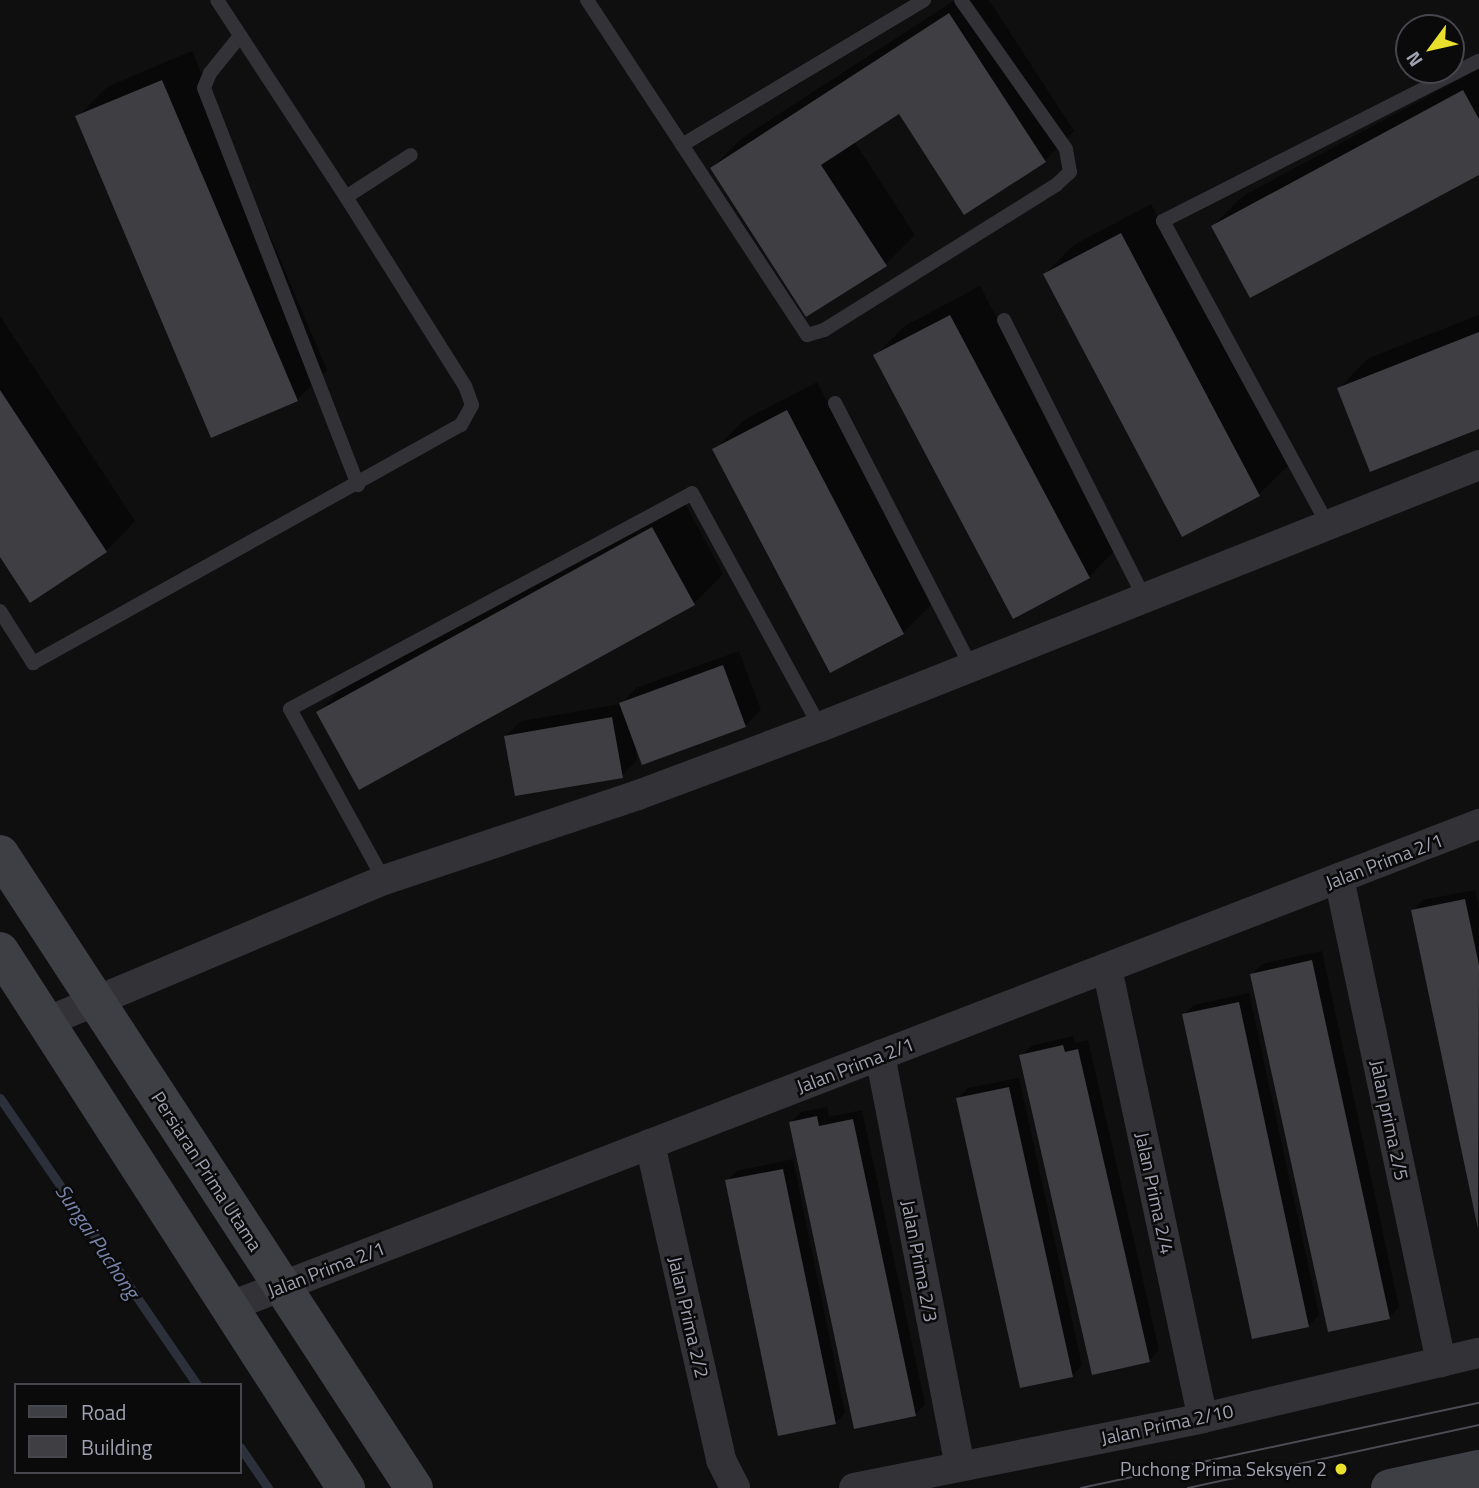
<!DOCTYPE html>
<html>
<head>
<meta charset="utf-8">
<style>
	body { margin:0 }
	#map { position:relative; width:1479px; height:1488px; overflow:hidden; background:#0f0f10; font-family:"Titillium Web",sans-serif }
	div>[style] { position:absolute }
	.shadow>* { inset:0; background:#0007 }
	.stream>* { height:9px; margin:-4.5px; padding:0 4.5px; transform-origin:4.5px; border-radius:4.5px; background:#2b303a }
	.building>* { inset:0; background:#3e3e43 }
	.service>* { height:14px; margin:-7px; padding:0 7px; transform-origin:7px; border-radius:7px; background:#333237 }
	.minor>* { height:30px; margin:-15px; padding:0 15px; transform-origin:15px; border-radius:15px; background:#333237 }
	.secondary>* { height:38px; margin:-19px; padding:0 19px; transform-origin:19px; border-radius:19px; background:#3e3e45 }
	.tram>* { height:2px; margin:-1px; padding:0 1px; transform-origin:1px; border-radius:1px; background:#4c4c54 }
	.dots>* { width:19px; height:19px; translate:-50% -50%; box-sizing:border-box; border:4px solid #0a0a0b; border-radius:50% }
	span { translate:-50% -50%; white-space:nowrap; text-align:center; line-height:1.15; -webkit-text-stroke:5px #0a0a0b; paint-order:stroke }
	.street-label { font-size:19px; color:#a0a1b1 }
	.poi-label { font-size:19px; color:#a0a1b1 }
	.right { translate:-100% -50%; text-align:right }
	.water-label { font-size:21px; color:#7884ab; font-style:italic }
	.legend { position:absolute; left:14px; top:1383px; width:228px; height:91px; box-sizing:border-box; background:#0a0a0b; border:2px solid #46464d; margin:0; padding:9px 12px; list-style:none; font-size:21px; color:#a0a1b1 }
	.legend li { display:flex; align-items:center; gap:14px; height:35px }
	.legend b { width:35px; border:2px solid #46464d }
	.north { position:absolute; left:1395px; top:14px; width:70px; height:70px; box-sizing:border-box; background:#0a0a0b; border:2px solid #46464d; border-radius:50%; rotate:237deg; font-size:19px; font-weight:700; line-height:28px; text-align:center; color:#a0a1b1 }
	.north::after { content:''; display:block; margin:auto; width:24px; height:32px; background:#e9e02d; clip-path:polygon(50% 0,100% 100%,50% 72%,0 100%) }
</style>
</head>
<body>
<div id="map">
	<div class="shadow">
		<i style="clip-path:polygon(955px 0,989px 0,1074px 131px,1045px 161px,899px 112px,854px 141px,915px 235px,886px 264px,712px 168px,742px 138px)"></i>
		<i style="clip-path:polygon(192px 51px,327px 370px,297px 400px,77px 117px,107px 87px)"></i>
		<i style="clip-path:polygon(1479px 69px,1479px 173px,1213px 226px,1243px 196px)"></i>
		<i style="clip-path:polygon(1151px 204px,1289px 465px,1259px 494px,1045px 274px,1074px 245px)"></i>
		<i style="clip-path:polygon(980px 286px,1118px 547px,1089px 577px,875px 356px,905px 326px)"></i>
		<i style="clip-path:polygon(1479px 315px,1479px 427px,1339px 388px,1369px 358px)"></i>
		<i style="clip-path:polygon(0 316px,135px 521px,106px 551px,0 554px)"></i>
		<i style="clip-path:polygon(817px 382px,933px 603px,903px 633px,715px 449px,744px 420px)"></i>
		<i style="clip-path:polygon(682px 498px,723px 574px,694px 603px,318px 712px,348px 683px)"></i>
		<i style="clip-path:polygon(739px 651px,761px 710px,745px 726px,636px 750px,637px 760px,622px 776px,506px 736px,521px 721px,621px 704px,636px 688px)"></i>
		<i style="clip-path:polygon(1475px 890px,1479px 908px,1479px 1226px,1413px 910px,1423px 900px)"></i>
		<i style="clip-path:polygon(1322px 951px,1399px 1307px,1389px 1317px,1252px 975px,1262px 964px)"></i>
		<i style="clip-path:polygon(1249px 993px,1319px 1315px,1309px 1325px,1184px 1015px,1194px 1005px)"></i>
		<i style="clip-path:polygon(1073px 1036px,1075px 1043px,1088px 1040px,1159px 1350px,1149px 1361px,1021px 1056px,1031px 1046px)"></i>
		<i style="clip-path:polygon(1019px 1078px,1082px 1365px,1072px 1376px,958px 1098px,968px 1088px)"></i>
		<i style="clip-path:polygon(827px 1107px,829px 1117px,862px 1110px,925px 1404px,915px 1415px,790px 1123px,801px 1112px)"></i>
		<i style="clip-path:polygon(793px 1159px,845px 1413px,835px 1423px,727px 1181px,737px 1171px)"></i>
	</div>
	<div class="stream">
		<i style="left:0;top:1098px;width:348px;rotate:55.5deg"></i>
		<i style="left:240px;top:1447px;width:50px;rotate:55.7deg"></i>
	</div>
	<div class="building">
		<i style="clip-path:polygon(949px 13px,1046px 162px,964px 215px,899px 114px,821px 165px,887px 266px,806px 317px,710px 168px)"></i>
		<i style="clip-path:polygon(162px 80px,298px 401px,211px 438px,75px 116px)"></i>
		<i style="clip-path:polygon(1463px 90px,1479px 119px,1479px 175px,1250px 298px,1211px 226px)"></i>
		<i style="clip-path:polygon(1121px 233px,1260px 496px,1182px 537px,1043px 274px)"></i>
		<i style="clip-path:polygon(950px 315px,1090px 578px,1013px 619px,873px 355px)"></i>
		<i style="clip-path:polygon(1479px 332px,1479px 429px,1370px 472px,1337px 388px)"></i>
		<i style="clip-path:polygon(0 390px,107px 552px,30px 603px,0 557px)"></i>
		<i style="clip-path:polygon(787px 410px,904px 634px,830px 673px,712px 449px)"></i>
		<i style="clip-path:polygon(652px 527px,695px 605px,359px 790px,316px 712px)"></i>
		<i style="clip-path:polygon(723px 665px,746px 727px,642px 765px,619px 703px)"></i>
		<i style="clip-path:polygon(612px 717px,623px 778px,515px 796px,504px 736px)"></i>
		<i style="clip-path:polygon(1465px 899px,1479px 965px,1478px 1229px,1411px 910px)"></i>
		<i style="clip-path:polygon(1312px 960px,1390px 1319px,1328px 1332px,1250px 974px)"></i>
		<i style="clip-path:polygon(1239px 1002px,1309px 1327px,1252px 1339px,1182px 1014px)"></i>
		<i style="clip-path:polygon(1063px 1045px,1065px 1052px,1078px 1049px,1150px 1362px,1092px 1375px,1019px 1055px)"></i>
		<i style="clip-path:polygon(1009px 1087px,1073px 1377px,1020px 1388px,956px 1098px)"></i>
		<i style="clip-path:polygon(817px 1116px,819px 1126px,853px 1119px,916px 1416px,854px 1429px,789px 1122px)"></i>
		<i style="clip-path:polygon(783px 1169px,836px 1424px,778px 1436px,725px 1180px)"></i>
	</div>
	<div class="service">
		<i style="left:587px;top:0;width:401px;rotate:56.7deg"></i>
		<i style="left:807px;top:335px;width:18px;rotate:-16deg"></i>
		<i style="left:824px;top:330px;width:274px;rotate:-32deg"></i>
		<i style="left:1056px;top:185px;width:19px;rotate:-43deg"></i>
		<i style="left:1070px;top:172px;width:23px;rotate:-100deg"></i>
		<i style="left:1066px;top:149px;width:182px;rotate:-125.2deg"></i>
		<i style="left:240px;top:36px;width:48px;rotate:129deg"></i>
		<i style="left:210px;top:73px;width:16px;rotate:112deg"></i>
		<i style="left:204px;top:88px;width:426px;rotate:68.8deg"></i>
		<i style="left:682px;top:145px;width:282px;rotate:-30.9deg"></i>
		<i style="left:346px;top:197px;width:77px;rotate:-32.9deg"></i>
		<i style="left:1004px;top:320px;width:310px;rotate:63.2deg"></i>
		<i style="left:835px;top:403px;width:296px;rotate:62.7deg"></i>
		<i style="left:1328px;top:525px;width:346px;rotate:-118.5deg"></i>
		<i style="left:1163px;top:221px;width:354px;rotate:-26.9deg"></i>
		<i style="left:0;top:611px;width:62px;rotate:57.6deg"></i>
		<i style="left:33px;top:663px;width:490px;rotate:-29.1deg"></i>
		<i style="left:461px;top:425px;width:23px;rotate:-61deg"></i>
		<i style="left:472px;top:405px;width:20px;rotate:-110deg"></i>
		<i style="left:465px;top:386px;width:223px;rotate:-122.2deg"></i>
		<i style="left:346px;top:197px;width:235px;rotate:-123.2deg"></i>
		<i style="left:384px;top:880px;width:195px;rotate:-118.8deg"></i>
		<i style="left:290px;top:709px;width:456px;rotate:-28.2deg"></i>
		<i style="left:692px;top:493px;width:267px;rotate:61.3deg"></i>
	</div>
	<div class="minor">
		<i style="left:1339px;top:878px;width:495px;rotate:78.1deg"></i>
		<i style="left:1107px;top:968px;width:460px;rotate:78deg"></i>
		<i style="left:46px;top:1022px;width:367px;rotate:-22.8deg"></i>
		<i style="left:384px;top:880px;width:268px;rotate:-18.5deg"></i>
		<i style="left:638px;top:795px;width:194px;rotate:-20.5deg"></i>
		<i style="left:820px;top:727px;width:709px;rotate:-21.68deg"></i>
		<i style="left:880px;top:1055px;width:419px;rotate:79deg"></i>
		<i style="left:650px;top:1144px;width:324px;rotate:77.3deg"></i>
		<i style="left:721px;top:1460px;width:31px;rotate:63deg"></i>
		<i style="left:231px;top:1306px;width:1338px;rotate:-21.12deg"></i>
		<i style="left:854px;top:1488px;width:356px;rotate:-11.3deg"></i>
		<i style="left:1203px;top:1418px;width:284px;rotate:-13.3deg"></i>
	</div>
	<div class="secondary">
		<i style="left:0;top:854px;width:757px;rotate:56.86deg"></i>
		<i style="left:0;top:951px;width:639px;rotate:57.21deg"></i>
		<i style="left:1390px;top:1488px;width:91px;rotate:-12.1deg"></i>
	</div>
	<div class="tram">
		<i style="left:1081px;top:1488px;width:407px;rotate:-12.1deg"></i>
		<i style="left:1188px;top:1488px;width:298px;rotate:-12.2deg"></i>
	</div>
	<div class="dots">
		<i style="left:1341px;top:1469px;background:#e9e02d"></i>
	</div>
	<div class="street-label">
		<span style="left:1384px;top:861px;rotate:-21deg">Jalan Prima 2/1</span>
		<span style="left:855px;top:1065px;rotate:-21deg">Jalan Prima 2/1</span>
		<span style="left:1390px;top:1120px;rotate:78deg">Jalan prima 2/5</span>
		<span style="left:207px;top:1171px;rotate:57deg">Persiaran Prima Utama</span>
		<span style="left:1155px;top:1193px;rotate:78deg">Jalan Prima 2/4</span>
		<span style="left:920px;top:1261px;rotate:79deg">Jalan Prima 2/3</span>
		<span style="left:326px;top:1269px;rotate:-21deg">Jalan Prima 2/1</span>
		<span style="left:689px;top:1317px;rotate:77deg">Jalan Prima 2/2</span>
		<span style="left:1167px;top:1424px;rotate:-12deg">Jalan Prima 2/10</span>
	</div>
	<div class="poi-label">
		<span class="right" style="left:1327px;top:1469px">Puchong Prima Seksyen 2</span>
	</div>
	<div class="water-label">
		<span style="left:98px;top:1241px;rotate:56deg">Sungai Puchong</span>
	</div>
	<ul class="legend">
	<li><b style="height:9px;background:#3e3e45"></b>Road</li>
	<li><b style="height:19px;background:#3e3e43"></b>Building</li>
	</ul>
	<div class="north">N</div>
</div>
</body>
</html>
